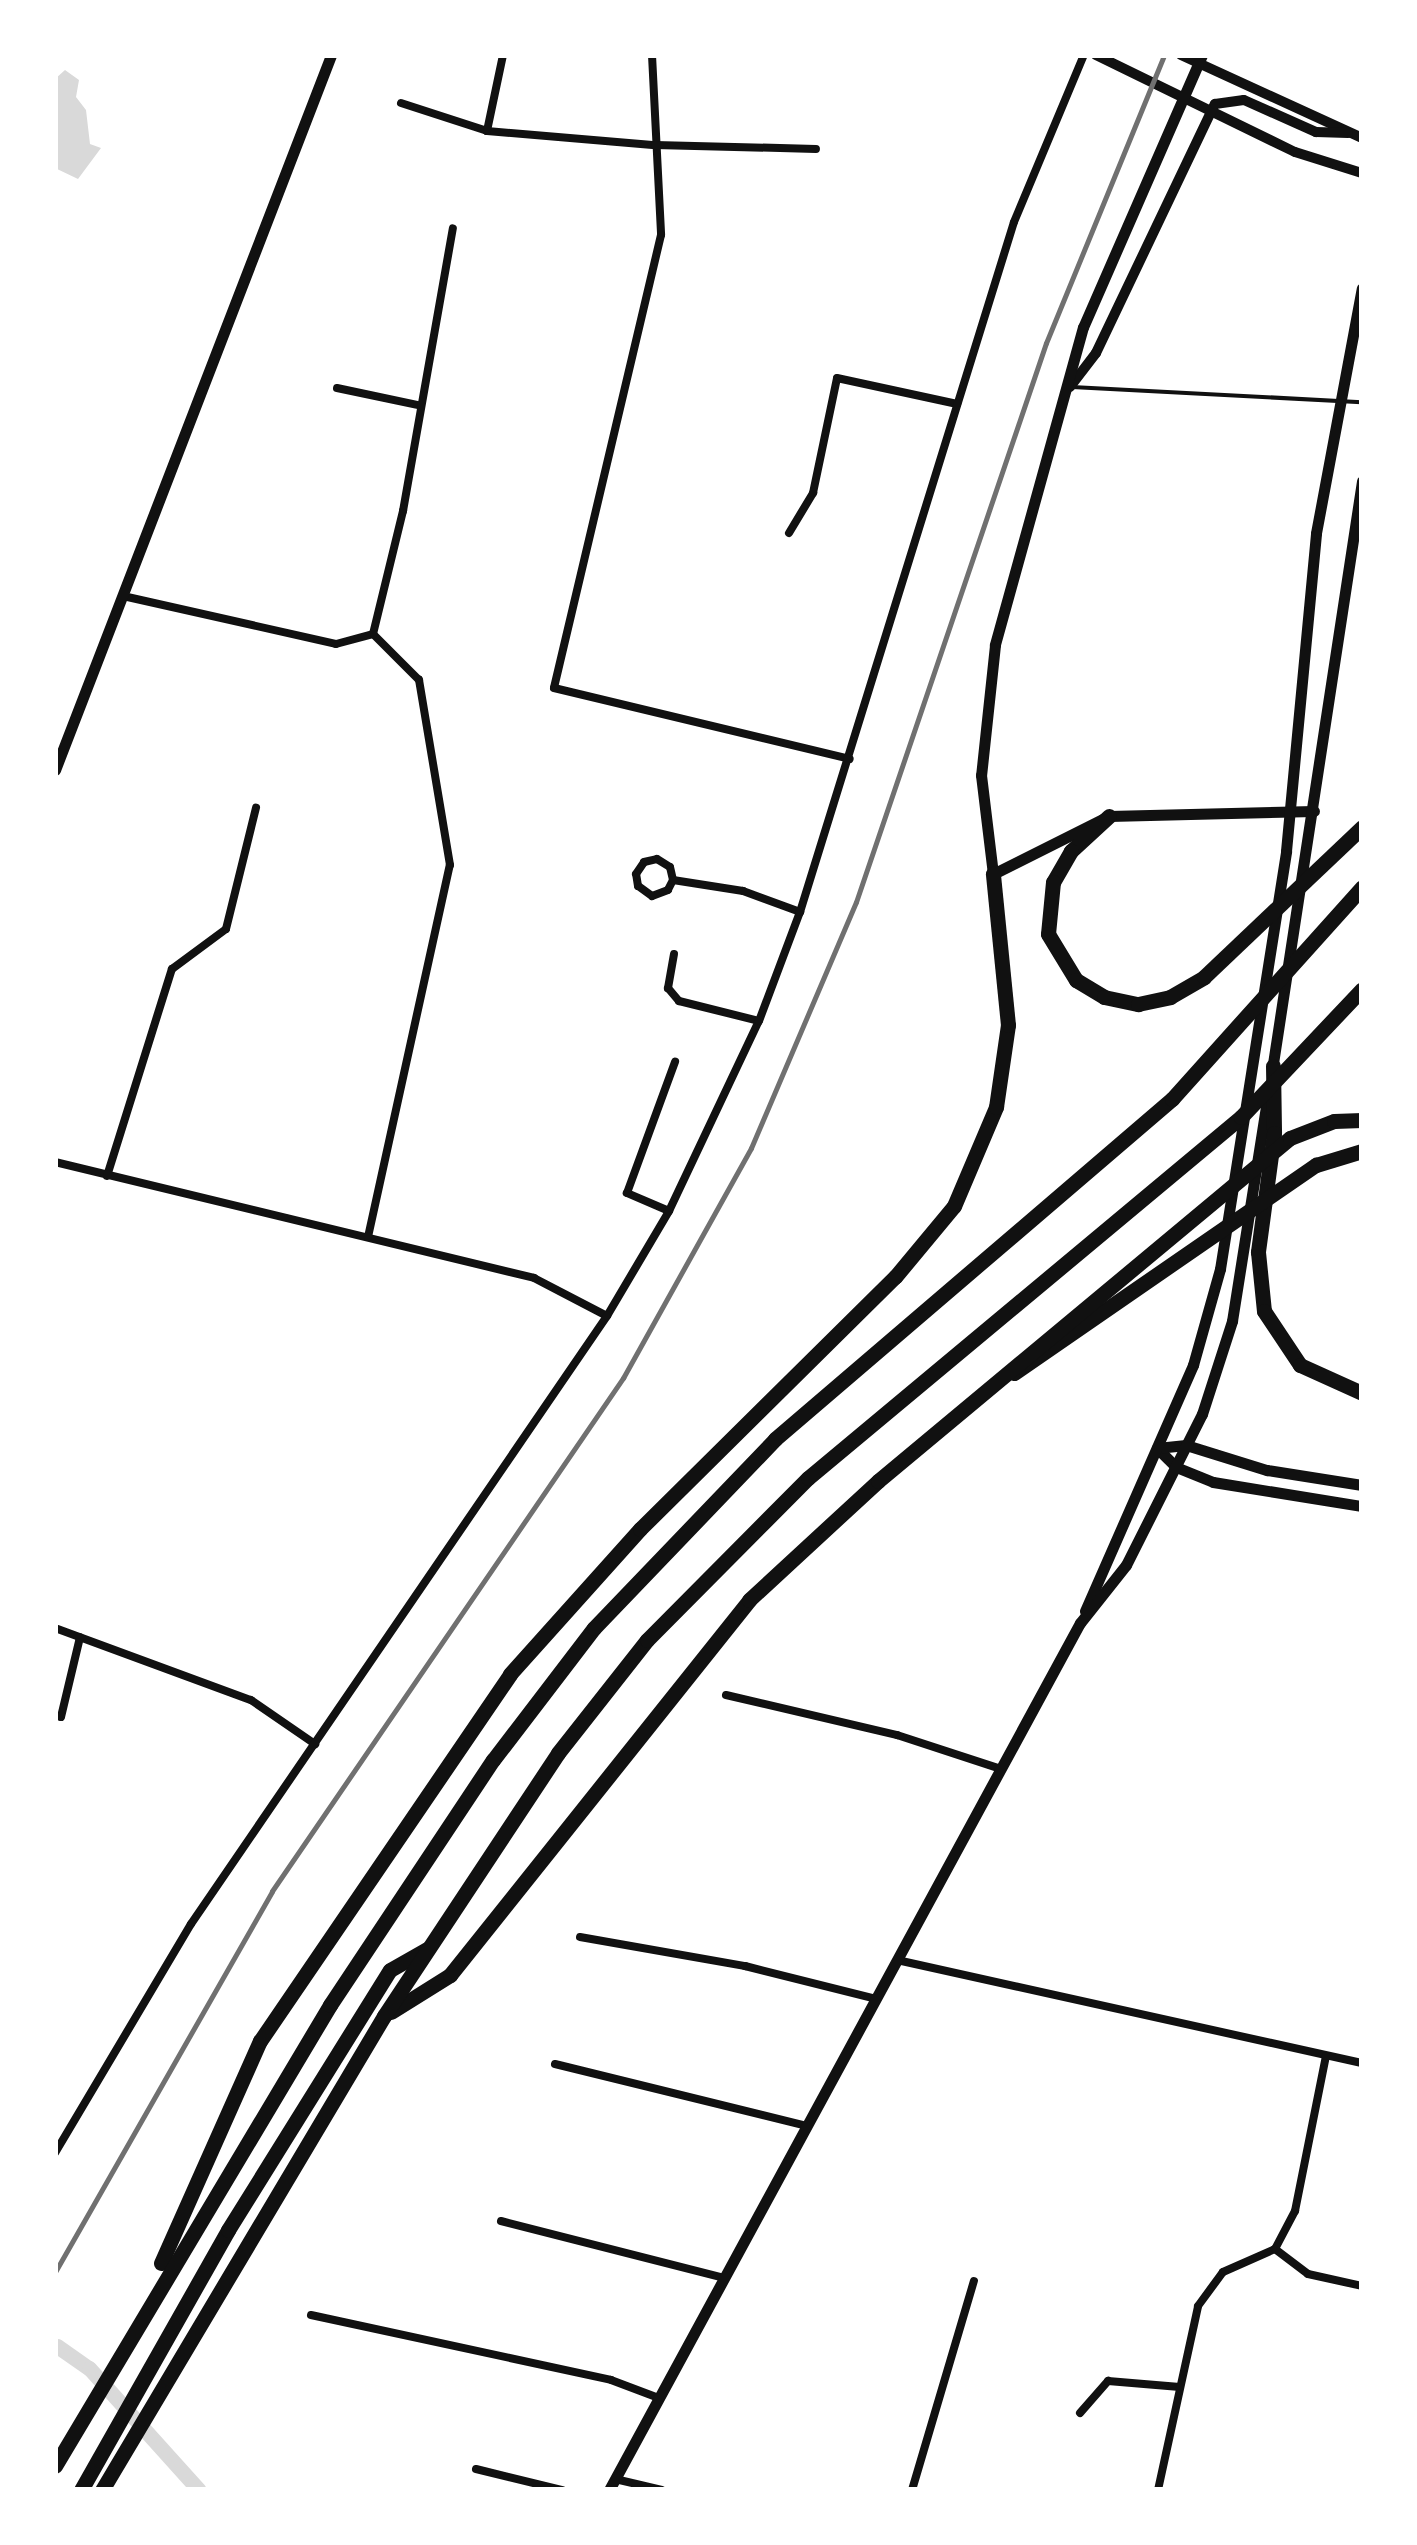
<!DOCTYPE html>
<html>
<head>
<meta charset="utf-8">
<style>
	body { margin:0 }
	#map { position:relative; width:1417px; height:2545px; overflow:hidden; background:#fff; font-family:Barlow,sans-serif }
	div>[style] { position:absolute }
	.water>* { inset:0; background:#d9d9d9 }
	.canal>* { height:15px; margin:-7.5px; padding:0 7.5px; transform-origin:7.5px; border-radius:7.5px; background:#d9d9d9 }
	.service>* { height:4px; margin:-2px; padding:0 2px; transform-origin:2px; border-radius:2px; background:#111 }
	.minor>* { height:8px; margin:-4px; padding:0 4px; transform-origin:4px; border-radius:4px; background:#111 }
	.tertiary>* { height:10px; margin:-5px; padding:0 5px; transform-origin:5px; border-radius:5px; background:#111 }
	.secondary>* { height:11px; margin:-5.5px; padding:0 5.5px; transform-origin:5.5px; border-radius:5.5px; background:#111 }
	.motorway>* { height:15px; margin:-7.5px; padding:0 7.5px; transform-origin:7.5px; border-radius:7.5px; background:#111 }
	.rail>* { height:5px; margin:-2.5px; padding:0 2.5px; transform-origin:2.5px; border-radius:2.5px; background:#707070 }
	span { translate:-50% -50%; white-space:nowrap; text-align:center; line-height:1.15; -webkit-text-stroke:8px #fff; paint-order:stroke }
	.frame { position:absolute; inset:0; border:58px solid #fff; pointer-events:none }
</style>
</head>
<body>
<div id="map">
	<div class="water">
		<i style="clip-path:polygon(65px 70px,79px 80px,76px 97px,86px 110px,90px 144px,101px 148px,78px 179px,55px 168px,55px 79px)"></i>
	</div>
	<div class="canal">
		<i style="left:57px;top:2346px;width:39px;rotate:35deg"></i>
		<i style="left:89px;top:2368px;width:164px;rotate:48deg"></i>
	</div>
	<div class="service">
		<i style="left:1072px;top:387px;width:290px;rotate:3deg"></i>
	</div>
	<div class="minor">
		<i style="left:652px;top:55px;width:180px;rotate:87.1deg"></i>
		<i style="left:661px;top:235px;width:465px;rotate:103.3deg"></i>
		<i style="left:554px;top:688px;width:304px;rotate:13.5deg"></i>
		<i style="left:401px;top:103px;width:90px;rotate:18deg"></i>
		<i style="left:487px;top:131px;width:169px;rotate:4.8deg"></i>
		<i style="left:655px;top:145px;width:161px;rotate:1.4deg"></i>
		<i style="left:487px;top:131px;width:78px;rotate:-78.1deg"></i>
		<i style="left:337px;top:388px;width:83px;rotate:11.9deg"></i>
		<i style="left:789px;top:533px;width:47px;rotate:-59deg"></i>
		<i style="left:813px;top:493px;width:117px;rotate:-78.2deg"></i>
		<i style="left:837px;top:378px;width:123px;rotate:12.2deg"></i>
		<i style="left:123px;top:596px;width:218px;rotate:12.7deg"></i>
		<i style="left:336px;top:644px;width:38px;rotate:-15deg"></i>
		<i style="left:673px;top:880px;width:11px;rotate:117deg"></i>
		<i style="left:668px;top:890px;width:17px;rotate:159deg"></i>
		<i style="left:652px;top:896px;width:17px;rotate:-144deg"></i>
		<i style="left:638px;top:886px;width:12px;rotate:-99deg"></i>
		<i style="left:636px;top:874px;width:14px;rotate:-56deg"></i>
		<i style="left:644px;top:862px;width:13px;rotate:-13deg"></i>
		<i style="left:657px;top:859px;width:15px;rotate:32deg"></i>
		<i style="left:670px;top:867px;width:13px;rotate:77deg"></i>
		<i style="left:673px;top:880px;width:71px;rotate:8.9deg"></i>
		<i style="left:743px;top:891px;width:61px;rotate:20.2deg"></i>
		<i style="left:674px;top:954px;width:35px;rotate:100deg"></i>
		<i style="left:668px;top:988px;width:17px;rotate:50deg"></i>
		<i style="left:679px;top:1001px;width:82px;rotate:14deg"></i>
		<i style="left:55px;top:1162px;width:493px;rotate:13.6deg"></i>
		<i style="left:534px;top:1278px;width:82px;rotate:27.5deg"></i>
		<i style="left:107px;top:1176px;width:217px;rotate:-72.6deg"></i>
		<i style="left:172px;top:969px;width:67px;rotate:-36.5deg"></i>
		<i style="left:226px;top:929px;width:125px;rotate:-76.1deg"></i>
		<i style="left:669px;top:1211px;width:46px;rotate:-156.8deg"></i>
		<i style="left:627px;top:1193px;width:140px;rotate:-69.9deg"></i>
		<i style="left:368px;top:1237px;width:381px;rotate:-77.6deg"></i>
		<i style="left:450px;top:865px;width:188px;rotate:-99.5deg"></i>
		<i style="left:419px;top:680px;width:65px;rotate:-135deg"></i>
		<i style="left:373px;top:634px;width:127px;rotate:-76.3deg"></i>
		<i style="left:403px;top:511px;width:287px;rotate:-80deg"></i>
		<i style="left:55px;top:1628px;width:209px;rotate:20.2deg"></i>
		<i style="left:251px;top:1700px;width:78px;rotate:34.5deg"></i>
		<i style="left:726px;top:1695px;width:176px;rotate:13.2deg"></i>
		<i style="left:897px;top:1735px;width:109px;rotate:18.1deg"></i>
		<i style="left:55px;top:1715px;width:6px;rotate:18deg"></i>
		<i style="left:61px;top:1717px;width:82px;rotate:-76.6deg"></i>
		<i style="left:580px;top:1937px;width:168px;rotate:10deg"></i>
		<i style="left:745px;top:1966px;width:135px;rotate:14.1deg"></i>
		<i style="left:897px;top:1960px;width:476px;rotate:12.5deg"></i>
		<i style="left:555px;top:2064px;width:260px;rotate:13.8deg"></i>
		<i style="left:55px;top:2153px;width:266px;rotate:-59.3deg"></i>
		<i style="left:191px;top:1924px;width:737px;rotate:-55.62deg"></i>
		<i style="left:607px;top:1316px;width:122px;rotate:-59.4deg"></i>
		<i style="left:669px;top:1211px;width:210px;rotate:-64.7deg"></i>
		<i style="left:759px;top:1021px;width:116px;rotate:-69.4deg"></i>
		<i style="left:800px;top:912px;width:722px;rotate:-72.77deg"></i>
		<i style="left:1014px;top:222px;width:181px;rotate:-67.3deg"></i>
		<i style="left:501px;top:2221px;width:230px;rotate:14.3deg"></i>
		<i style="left:1275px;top:2249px;width:41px;rotate:37.1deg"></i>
		<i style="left:1308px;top:2274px;width:55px;rotate:12.5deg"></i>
		<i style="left:311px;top:2315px;width:307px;rotate:12.2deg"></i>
		<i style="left:611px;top:2380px;width:51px;rotate:20.6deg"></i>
		<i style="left:1080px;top:2413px;width:43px;rotate:-48.8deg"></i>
		<i style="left:1108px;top:2381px;width:72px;rotate:4.8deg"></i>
		<i style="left:476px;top:2469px;width:89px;rotate:13.7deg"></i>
		<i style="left:615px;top:2479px;width:48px;rotate:13.2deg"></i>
		<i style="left:912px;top:2490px;width:218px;rotate:-73.5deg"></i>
		<i style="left:1158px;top:2490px;width:188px;rotate:-77.7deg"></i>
		<i style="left:1198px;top:2306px;width:42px;rotate:-53.7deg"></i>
		<i style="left:1223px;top:2272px;width:57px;rotate:-23.9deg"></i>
		<i style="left:1275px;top:2249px;width:43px;rotate:-62.2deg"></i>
		<i style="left:1295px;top:2211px;width:158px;rotate:-78.7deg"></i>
	</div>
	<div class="tertiary">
		<i style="left:1096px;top:55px;width:221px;rotate:26deg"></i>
		<i style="left:1295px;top:152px;width:70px;rotate:17.4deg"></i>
		<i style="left:1181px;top:55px;width:199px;rotate:24.6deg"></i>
		<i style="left:1070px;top:387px;width:43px;rotate:-52.6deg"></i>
		<i style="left:1096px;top:353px;width:276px;rotate:-64.5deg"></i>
		<i style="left:1215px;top:104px;width:29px;rotate:-8deg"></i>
		<i style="left:1244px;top:100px;width:79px;rotate:24deg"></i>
		<i style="left:1316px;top:132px;width:32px;rotate:2deg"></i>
	</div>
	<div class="secondary">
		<i style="left:1202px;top:55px;width:297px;rotate:113.6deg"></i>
		<i style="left:1083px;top:327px;width:330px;rotate:105.5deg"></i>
		<i style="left:995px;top:645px;width:131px;rotate:96.1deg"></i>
		<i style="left:981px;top:775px;width:100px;rotate:83.1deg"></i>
		<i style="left:993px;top:874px;width:130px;rotate:-26.6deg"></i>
		<i style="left:1109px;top:816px;width:205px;rotate:-1.4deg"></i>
		<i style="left:55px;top:770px;width:766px;rotate:-68.89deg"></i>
		<i style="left:1272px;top:1070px;width:596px;rotate:-81.31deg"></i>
		<i style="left:1157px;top:1448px;width:27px;rotate:45deg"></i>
		<i style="left:1176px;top:1467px;width:40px;rotate:22deg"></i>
		<i style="left:1213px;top:1482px;width:151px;rotate:9.2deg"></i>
		<i style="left:1157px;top:1448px;width:29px;rotate:-6deg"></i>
		<i style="left:1186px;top:1445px;width:85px;rotate:17.2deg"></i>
		<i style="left:1267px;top:1470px;width:96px;rotate:9deg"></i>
		<i style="left:1085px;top:1611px;width:269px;rotate:-66.3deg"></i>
		<i style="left:1193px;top:1365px;width:100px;rotate:-74.3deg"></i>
		<i style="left:1220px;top:1269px;width:423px;rotate:-81deg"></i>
		<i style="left:1286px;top:851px;width:319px;rotate:-84.6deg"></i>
		<i style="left:1316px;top:533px;width:249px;rotate:-79.4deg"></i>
		<i style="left:609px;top:2490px;width:987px;rotate:-61.49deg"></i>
		<i style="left:1080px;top:1623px;width:74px;rotate:-51.6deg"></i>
		<i style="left:1126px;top:1565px;width:169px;rotate:-63.3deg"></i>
		<i style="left:1202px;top:1414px;width:98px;rotate:-72.1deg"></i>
		<i style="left:1232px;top:1321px;width:231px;rotate:-81deg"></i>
	</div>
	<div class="motorway">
		<i style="left:1109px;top:816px;width:52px;rotate:137.4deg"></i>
		<i style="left:1071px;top:851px;width:36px;rotate:120deg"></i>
		<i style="left:1053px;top:882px;width:52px;rotate:95.5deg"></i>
		<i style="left:1048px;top:934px;width:54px;rotate:58.7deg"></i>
		<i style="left:1076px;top:980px;width:33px;rotate:31deg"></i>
		<i style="left:1104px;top:997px;width:35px;rotate:12deg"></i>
		<i style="left:1138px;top:1004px;width:33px;rotate:-12deg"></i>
		<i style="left:1170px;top:997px;width:39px;rotate:-30deg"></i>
		<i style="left:1204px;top:977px;width:218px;rotate:-43.5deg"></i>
		<i style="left:1273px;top:1066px;width:67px;rotate:89.1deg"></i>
		<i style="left:1274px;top:1133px;width:120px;rotate:97.7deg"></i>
		<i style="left:1258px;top:1252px;width:59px;rotate:84.2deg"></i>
		<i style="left:1264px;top:1311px;width:65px;rotate:56.3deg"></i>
		<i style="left:1300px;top:1365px;width:68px;rotate:24.3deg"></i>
		<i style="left:1014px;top:1373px;width:367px;rotate:-34.6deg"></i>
		<i style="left:1316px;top:1165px;width:48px;rotate:-16.9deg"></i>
		<i style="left:391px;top:2012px;width:70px;rotate:-32.1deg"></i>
		<i style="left:450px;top:1975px;width:480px;rotate:-51.4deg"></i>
		<i style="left:749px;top:1600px;width:176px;rotate:-42.7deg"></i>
		<i style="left:878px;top:1481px;width:536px;rotate:-39.78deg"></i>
		<i style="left:1290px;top:1138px;width:47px;rotate:-21.1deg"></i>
		<i style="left:1334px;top:1121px;width:28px;rotate:-2deg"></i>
		<i style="left:161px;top:2263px;width:243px;rotate:-66deg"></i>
		<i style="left:260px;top:2041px;width:444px;rotate:-55.7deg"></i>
		<i style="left:510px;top:1674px;width:195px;rotate:-48.1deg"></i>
		<i style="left:640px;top:1529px;width:359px;rotate:-44.7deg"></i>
		<i style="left:895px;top:1277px;width:92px;rotate:-50.3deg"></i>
		<i style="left:954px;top:1206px;width:108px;rotate:-67deg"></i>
		<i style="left:996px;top:1107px;width:83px;rotate:-81.7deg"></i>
		<i style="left:1008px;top:1025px;width:152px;rotate:-95.7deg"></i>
		<i style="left:55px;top:2466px;width:537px;rotate:-59.18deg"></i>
		<i style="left:330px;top:2005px;width:294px;rotate:-56.4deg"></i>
		<i style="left:493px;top:1760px;width:166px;rotate:-52.6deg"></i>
		<i style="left:594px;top:1628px;width:262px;rotate:-46.2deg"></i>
		<i style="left:775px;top:1439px;width:523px;rotate:-40.58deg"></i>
		<i style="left:1172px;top:1099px;width:285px;rotate:-48.1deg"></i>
		<i style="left:81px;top:2490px;width:299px;rotate:-60.5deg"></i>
		<i style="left:228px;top:2230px;width:306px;rotate:-58.1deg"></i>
		<i style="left:390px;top:1970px;width:43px;rotate:-29.6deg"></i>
		<i style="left:102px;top:2490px;width:552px;rotate:-59.25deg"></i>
		<i style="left:384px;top:2016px;width:315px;rotate:-56.5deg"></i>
		<i style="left:558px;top:1753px;width:144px;rotate:-51.8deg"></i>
		<i style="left:647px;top:1640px;width:228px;rotate:-45.2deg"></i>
		<i style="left:808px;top:1478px;width:564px;rotate:-39.82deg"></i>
		<i style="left:1241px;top:1117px;width:176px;rotate:-46.6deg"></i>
	</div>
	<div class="rail">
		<i style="left:55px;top:2272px;width:438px;rotate:-60.3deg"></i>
		<i style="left:272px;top:1891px;width:622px;rotate:-55.62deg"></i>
		<i style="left:623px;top:1378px;width:263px;rotate:-60.9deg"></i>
		<i style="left:751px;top:1148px;width:267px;rotate:-66.9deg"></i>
		<i style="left:856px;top:902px;width:590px;rotate:-71.23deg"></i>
		<i style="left:1046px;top:343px;width:311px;rotate:-67.7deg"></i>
	</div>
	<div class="frame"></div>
</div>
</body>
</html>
